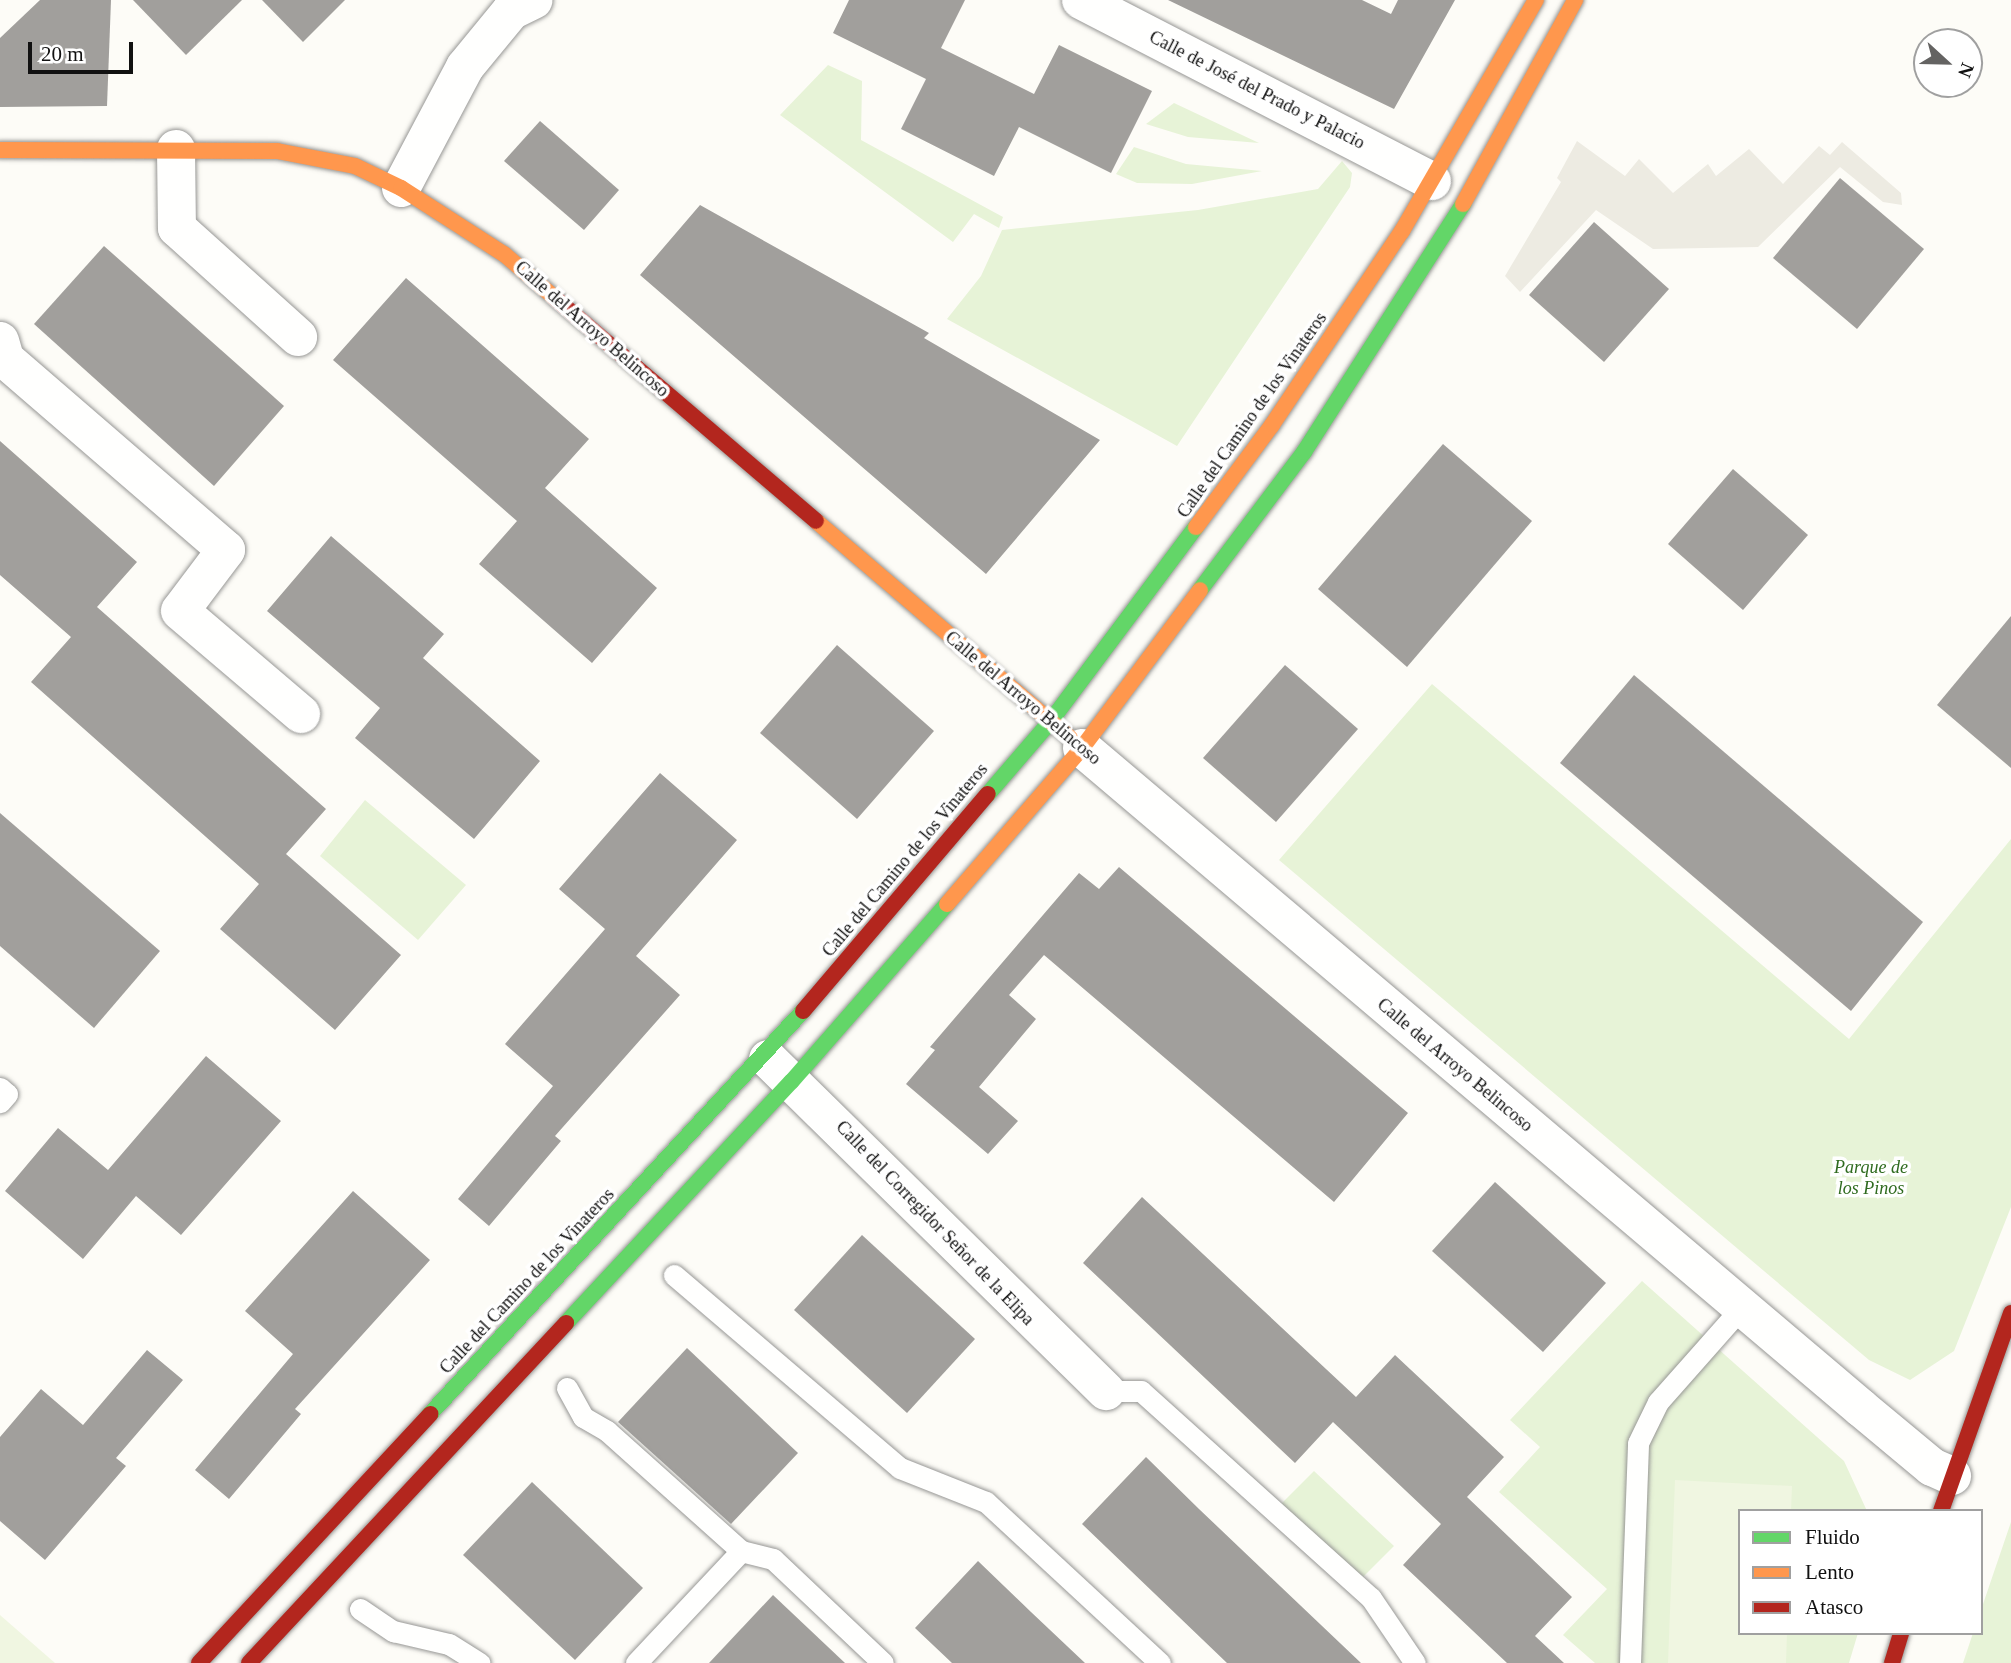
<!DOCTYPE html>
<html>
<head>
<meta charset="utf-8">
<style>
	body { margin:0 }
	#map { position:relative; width:2011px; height:1663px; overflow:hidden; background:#fdfcf7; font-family:"Times New Roman",serif }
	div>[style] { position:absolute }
	.green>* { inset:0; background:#e7f3d7 }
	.pitch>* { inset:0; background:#f0f6e1 }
	.plaza>* { inset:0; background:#edebe2 }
	.building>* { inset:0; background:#a19f9c }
	.roads { filter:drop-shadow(0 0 2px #979795) drop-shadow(0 0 2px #979795) }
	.lane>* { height:21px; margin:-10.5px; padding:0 10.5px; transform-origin:10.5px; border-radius:10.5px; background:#fffffe }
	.street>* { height:38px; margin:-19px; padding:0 19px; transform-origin:19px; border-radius:19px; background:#fffffe }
	.fast>* { height:16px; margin:-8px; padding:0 8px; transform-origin:8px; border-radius:8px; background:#63d668 }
	.slow>* { height:16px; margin:-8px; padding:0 8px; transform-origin:8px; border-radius:8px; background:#ff974d }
	.jam>* { height:16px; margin:-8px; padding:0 8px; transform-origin:8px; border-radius:8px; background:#b3261e }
	span { translate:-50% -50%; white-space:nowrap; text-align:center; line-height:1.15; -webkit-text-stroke:7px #fff; paint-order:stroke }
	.street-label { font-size:18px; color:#111 }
	.park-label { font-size:18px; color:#2f6b1f; font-style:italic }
	.legend { position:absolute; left:1738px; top:1509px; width:245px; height:126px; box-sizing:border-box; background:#fff; border:2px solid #a0a0a0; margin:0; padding:9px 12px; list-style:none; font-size:21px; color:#111 }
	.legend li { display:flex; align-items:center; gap:14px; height:35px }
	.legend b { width:35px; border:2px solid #a0a0a0 }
	.north { position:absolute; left:1913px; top:28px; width:70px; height:70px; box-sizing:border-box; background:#fff; border:2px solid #a0a0a0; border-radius:50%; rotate:112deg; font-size:19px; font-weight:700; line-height:28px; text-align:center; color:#111 }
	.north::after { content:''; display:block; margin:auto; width:24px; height:32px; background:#646362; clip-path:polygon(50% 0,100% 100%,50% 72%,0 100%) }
	.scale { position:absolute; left:28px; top:42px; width:105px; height:32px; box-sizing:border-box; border:4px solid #111; border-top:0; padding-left:9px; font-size:21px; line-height:24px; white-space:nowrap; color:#111; -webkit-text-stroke:5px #fff; paint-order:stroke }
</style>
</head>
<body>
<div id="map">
	<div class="green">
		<i style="clip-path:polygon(828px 65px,862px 81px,861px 140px,1003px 217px,999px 228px,974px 214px,953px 242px,780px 115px)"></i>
		<i style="clip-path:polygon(1174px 103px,1259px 143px,1188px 137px,1146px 124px)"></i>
		<i style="clip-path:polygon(1134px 147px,1186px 164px,1262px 171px,1192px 184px,1137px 183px,1116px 174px)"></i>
		<i style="clip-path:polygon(1342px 161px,1352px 173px,1350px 187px,1177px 446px,947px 319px,981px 276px,1002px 230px,1198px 210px,1318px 189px)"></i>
		<i style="clip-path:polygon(1432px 684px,1849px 1039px,2011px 839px,2011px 1207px,1954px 1351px,1910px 1380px,1869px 1360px,1279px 860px)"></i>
		<i style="clip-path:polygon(365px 800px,466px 885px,418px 940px,320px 856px)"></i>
		<i style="clip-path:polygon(1642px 1281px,1844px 1461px,1867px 1511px,1740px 1511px,1740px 1633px,1858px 1633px,1849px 1663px,1595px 1663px,1563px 1635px,1607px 1589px,1499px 1492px,1540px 1447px,1510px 1420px)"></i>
		<i style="clip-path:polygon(1314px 1471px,1394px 1546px,1357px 1583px,1279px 1506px)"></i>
		<i style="clip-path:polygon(2011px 1522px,2011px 1663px,1963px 1663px,1973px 1633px,1981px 1633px,1981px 1610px)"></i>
	</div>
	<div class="pitch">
		<i style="clip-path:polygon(1675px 1480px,1792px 1486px,1791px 1511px,1740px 1511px,1740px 1633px,1787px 1633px,1786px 1663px,1668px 1663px)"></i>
		<i style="clip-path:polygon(0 1615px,55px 1663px,0 1663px)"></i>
	</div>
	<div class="plaza">
		<i style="clip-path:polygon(1577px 141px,1625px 176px,1639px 159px,1673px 193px,1708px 164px,1716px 176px,1749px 149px,1783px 184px,1819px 146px,1830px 155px,1842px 142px,1901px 193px,1902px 205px,1883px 202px,1840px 167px,1758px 247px,1653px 249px,1596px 210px,1520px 292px,1505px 276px,1561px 182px,1557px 178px)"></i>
	</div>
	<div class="building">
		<i style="clip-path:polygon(40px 0,111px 0,107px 106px,0 107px,0 38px)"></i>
		<i style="clip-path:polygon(133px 0,242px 0,186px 55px)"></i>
		<i style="clip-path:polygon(262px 0,345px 0,303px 42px)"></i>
		<i style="clip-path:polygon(849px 0,965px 0,941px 48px,1034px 94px,1059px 45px,1152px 91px,1111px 173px,1019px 127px,994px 176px,901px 129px,926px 79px,833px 33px)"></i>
		<i style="clip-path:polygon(1168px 0,1362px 0,1391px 14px,1398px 0,1455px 0,1394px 109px)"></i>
		<i style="clip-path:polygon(540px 121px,619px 190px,584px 230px,504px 161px)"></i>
		<i style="clip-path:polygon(1840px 178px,1924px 249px,1857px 329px,1773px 258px)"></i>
		<i style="clip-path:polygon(700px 205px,929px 333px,924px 338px,1100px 440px,986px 574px,640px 275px)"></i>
		<i style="clip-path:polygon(1594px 222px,1669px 289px,1604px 362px,1529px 295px)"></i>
		<i style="clip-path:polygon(104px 246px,284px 406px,214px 486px,34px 324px)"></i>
		<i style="clip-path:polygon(406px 278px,589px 439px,545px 488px,657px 588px,592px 663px,479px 564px,517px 521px,333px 360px)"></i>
		<i style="clip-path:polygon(0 441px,137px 562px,97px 607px,326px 809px,286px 854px,401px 955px,335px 1030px,220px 929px,259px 884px,31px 682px,71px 637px,0 575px)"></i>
		<i style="clip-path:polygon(1443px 444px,1532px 521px,1407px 667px,1318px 589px)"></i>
		<i style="clip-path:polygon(1733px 469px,1808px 535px,1743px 610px,1668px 544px)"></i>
		<i style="clip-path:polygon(331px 536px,444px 634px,423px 658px,540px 761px,474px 839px,355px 738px,380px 708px,267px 611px)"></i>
		<i style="clip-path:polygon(2011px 616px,2011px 768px,1937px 705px)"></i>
		<i style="clip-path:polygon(837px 645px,934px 731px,857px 819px,760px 733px)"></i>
		<i style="clip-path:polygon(1285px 665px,1358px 729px,1276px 822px,1203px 758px)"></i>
		<i style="clip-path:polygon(1634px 675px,1923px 922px,1851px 1011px,1560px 763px)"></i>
		<i style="clip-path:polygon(660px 773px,737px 840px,636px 956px,680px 995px,555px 1136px,561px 1141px,489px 1226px,458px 1199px,553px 1086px,505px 1044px,605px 929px,559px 889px)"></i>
		<i style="clip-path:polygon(0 813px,160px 951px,94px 1028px,0 946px)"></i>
		<i style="clip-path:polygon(1119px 867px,1408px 1113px,1334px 1202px,1044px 955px,1009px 995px,1036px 1019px,979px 1087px,1018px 1121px,988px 1154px,906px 1084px,935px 1050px,930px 1047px,1079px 873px,1099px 889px)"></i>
		<i style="clip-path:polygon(206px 1056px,281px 1121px,181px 1235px,136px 1196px,83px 1259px,5px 1191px,58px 1128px,108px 1170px)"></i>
		<i style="clip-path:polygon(1495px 1182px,1606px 1283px,1543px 1352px,1432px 1251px)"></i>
		<i style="clip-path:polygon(353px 1191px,430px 1260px,295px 1409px,301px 1414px,229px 1499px,195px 1470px,293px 1354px,245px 1311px)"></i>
		<i style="clip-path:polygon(1142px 1197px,1356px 1397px,1395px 1355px,1504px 1457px,1467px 1497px,1572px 1597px,1535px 1636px,1564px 1663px,1507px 1663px,1403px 1565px,1441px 1524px,1333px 1422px,1295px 1463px,1083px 1263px)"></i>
		<i style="clip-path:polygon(862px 1235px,975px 1339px,907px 1413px,794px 1310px)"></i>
		<i style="clip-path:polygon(687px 1348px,798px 1453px,731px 1524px,618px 1422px)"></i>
		<i style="clip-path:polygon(147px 1350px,183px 1380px,116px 1458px,126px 1466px,45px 1560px,0 1521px,0 1437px,41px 1389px,83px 1425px)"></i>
		<i style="clip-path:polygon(1146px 1457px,1199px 1509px,1361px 1663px,1227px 1663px,1082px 1524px)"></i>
		<i style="clip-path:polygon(532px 1482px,643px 1588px,575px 1660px,463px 1555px)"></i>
		<i style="clip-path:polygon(978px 1561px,1031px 1612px,1085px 1663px,952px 1663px,915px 1628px)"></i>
		<i style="clip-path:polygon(773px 1595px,845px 1663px,709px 1663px)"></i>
	</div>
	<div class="roads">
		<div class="lane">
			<i style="left:0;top:1088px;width:9px;rotate:41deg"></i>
			<i style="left:7px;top:1094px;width:11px;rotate:131deg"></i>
			<i style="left:674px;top:1275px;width:297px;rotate:40.5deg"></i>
			<i style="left:900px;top:1468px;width:92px;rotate:21.6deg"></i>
			<i style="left:986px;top:1502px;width:237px;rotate:42.8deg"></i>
			<i style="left:567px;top:1388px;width:33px;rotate:61deg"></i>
			<i style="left:583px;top:1417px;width:28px;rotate:30deg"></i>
			<i style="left:607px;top:1431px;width:180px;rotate:41.8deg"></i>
			<i style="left:741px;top:1551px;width:33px;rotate:14deg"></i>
			<i style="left:773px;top:1559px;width:151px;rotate:43.4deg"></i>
			<i style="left:1106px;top:1391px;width:35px"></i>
			<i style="left:1141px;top:1391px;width:309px;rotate:42deg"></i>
			<i style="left:1371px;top:1598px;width:78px;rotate:55.9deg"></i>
			<i style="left:360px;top:1609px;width:40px;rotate:34deg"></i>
			<i style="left:393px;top:1631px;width:57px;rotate:13.1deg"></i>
			<i style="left:449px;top:1644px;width:36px;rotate:32deg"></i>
			<i style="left:636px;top:1663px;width:154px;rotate:-46.8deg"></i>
			<i style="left:1630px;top:1663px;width:220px;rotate:-87.9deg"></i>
			<i style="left:1638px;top:1443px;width:46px;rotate:-64deg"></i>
			<i style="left:1658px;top:1402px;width:127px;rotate:-48.5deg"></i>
		</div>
		<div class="street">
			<i style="left:1081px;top:0;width:395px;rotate:27.3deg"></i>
			<i style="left:176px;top:149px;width:79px;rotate:89.3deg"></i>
			<i style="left:177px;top:228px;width:163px;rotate:42deg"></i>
			<i style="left:401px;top:188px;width:137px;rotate:-62.1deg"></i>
			<i style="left:465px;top:67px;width:72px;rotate:-50.6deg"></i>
			<i style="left:511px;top:11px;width:25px;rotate:-26deg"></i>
			<i style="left:0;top:341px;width:19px;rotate:74deg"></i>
			<i style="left:5px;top:359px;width:292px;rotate:40.8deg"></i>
			<i style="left:226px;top:550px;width:76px;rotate:127deg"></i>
			<i style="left:180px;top:611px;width:159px;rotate:40.4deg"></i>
			<i style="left:1082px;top:748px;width:1021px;rotate:40.27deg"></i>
			<i style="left:1861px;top:1408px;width:92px;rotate:39.7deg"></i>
			<i style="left:1932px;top:1467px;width:22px;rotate:24deg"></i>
			<i style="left:768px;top:1059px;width:474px;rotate:44.5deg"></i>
		</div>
		<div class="fast">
			<i style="left:1200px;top:590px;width:173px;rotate:-53deg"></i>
			<i style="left:1304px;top:452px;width:295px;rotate:-57.3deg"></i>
			<i style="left:988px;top:794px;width:95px;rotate:-49.3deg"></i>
			<i style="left:1050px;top:722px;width:244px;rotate:-53.2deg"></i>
			<i style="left:566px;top:1323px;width:331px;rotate:-47deg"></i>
			<i style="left:792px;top:1081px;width:235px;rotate:-48.8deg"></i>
			<i style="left:430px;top:1414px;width:549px;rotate:-47.21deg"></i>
		</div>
		<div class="slow">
			<i style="left:0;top:150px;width:277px;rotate:0.2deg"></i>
			<i style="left:277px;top:151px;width:79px;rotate:10.9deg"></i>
			<i style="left:355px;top:166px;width:51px;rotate:25.6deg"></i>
			<i style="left:401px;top:188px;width:122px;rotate:32.7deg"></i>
			<i style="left:504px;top:254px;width:67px;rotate:40.8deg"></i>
			<i style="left:1463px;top:204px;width:233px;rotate:-61.2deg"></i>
			<i style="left:816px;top:521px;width:334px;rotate:40.5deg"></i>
			<i style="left:1196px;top:527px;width:127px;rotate:-53.3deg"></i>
			<i style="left:1272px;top:425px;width:234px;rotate:-56.2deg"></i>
			<i style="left:1402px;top:231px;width:267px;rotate:-59.9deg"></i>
			<i style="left:947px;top:904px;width:206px;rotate:-49.1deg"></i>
			<i style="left:1082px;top:748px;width:197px;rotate:-53.2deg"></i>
		</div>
		<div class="jam">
			<i style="left:555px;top:298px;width:343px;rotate:40.5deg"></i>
			<i style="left:803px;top:1011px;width:285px;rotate:-49.6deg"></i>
			<i style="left:1941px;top:1511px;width:210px;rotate:-70.5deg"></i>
			<i style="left:199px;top:1663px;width:340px;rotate:-47.1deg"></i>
			<i style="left:249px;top:1663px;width:465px;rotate:-47deg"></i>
			<i style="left:1892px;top:1663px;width:31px;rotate:-73deg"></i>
		</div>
	</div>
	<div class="street-label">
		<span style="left:1257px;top:90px;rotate:27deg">Calle de José del Prado y Palacio</span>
		<span style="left:592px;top:329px;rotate:41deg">Calle del Arroyo Belincoso</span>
		<span style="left:1252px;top:415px;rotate:-55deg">Calle del Camino de los Vinateros</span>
		<span style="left:1023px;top:698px;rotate:40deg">Calle del Arroyo Belincoso</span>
		<span style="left:905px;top:860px;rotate:-50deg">Calle del Camino de los Vinateros</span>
		<span style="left:1455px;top:1065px;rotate:40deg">Calle del Arroyo Belincoso</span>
		<span style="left:935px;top:1223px;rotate:46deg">Calle del Corregidor Señor de la Elipa</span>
		<span style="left:527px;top:1281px;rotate:-47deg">Calle del Camino de los Vinateros</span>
	</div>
	<div class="park-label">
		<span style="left:1871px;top:1178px">Parque de<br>los Pinos</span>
	</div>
	<ul class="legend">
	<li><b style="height:9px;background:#63d668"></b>Fluido</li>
	<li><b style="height:9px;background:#ff974d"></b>Lento</li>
	<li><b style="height:9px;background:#b3261e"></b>Atasco</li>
	</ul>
	<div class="north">N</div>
	<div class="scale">20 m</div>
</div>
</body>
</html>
